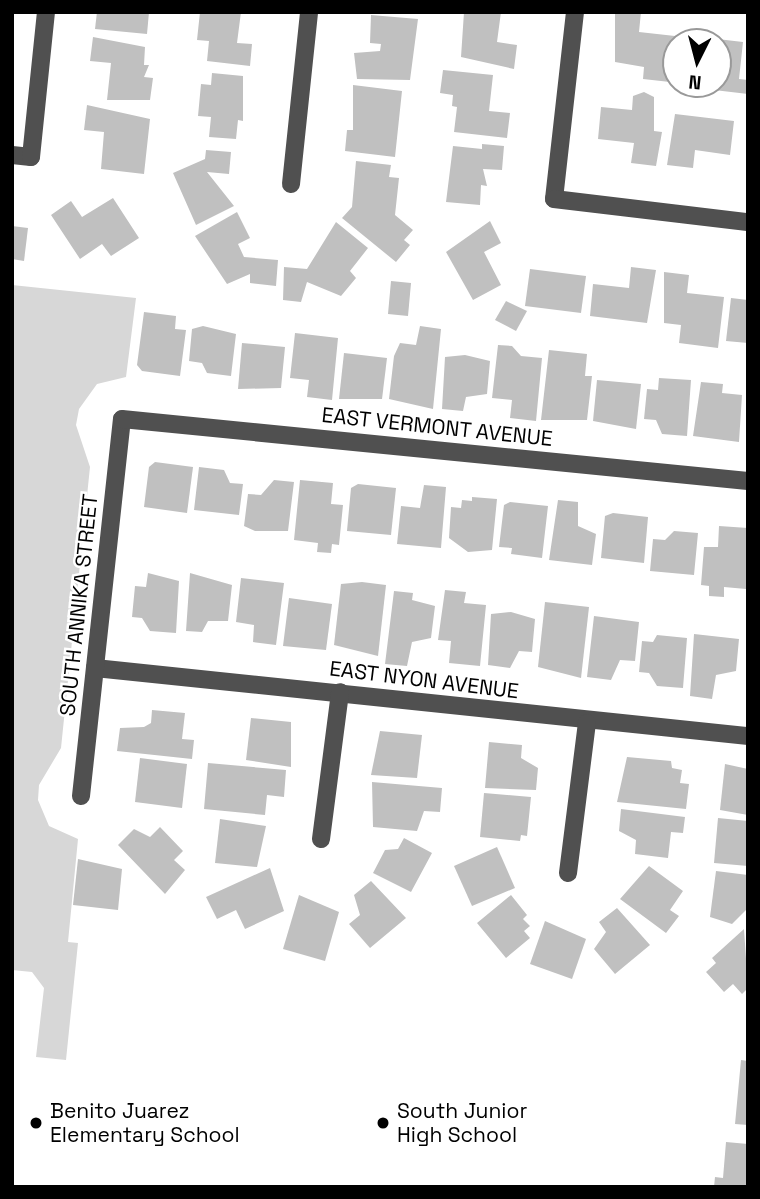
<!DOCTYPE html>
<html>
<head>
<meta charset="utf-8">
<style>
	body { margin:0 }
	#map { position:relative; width:760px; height:1199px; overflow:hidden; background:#fff; font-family:"Space Grotesk",sans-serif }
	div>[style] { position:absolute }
	.green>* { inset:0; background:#d7d7d7 }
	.building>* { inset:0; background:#c0c0c0 }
	.minor>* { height:18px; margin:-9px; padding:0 9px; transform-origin:9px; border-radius:9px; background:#505050 }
	.dots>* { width:19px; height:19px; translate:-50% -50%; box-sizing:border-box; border:4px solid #fff; border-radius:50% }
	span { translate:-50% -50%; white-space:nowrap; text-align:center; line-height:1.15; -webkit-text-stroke:5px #fff; paint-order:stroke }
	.street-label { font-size:21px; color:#000 }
	.poi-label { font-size:21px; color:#000 }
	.left { translate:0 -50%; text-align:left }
	.frame { position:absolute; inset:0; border:14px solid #000; pointer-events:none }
	.north { position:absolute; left:662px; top:28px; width:70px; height:70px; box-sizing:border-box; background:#fff; border:2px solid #999; border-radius:50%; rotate:186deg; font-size:19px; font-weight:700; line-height:28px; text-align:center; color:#000 }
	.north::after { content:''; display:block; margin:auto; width:24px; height:32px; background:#000; clip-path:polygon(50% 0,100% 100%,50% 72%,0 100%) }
</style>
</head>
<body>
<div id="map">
	<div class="green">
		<i style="clip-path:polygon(12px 285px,136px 298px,126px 377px,97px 384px,79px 409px,76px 425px,90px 467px,61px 748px,39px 785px,38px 800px,49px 826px,78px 839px,68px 942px,78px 943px,66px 1060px,36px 1057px,44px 988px,32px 972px,12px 970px)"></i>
	</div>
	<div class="building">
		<i style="clip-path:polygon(97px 12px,149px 12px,147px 34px,95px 29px)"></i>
		<i style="clip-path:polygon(200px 12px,241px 12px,237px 43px,252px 44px,250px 66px,207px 61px,209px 41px,197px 40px)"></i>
		<i style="clip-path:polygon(464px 12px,501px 12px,497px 42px,517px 45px,514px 69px,461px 57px)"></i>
		<i style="clip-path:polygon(615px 12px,641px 12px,639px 32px,675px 36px,670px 82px,643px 79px,644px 67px,615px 62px)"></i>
		<i style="clip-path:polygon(371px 15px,418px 19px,410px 80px,357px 79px,354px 53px,380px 51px,381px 44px,370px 43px)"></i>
		<i style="clip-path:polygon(683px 35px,743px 42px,739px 79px,748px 80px,748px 94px,680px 86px,718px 84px,718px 42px,683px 42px)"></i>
		<i style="clip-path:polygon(93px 37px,145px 47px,144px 65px,149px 65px,144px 77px,153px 78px,150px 100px,107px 100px,111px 63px,90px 61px)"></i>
		<i style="clip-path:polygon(443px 70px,493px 75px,489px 111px,510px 113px,507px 138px,454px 132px,457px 107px,452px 106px,453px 95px,440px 93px)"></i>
		<i style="clip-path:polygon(212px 73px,243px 76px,243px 121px,238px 120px,236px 139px,209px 137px,211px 117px,198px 116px,201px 84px,211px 85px)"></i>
		<i style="clip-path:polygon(353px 85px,402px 91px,395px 157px,345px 151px,347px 130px,353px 130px)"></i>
		<i style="clip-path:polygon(644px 92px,654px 97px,654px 131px,662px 132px,656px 166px,631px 163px,634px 143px,598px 139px,601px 107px,632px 110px,633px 96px)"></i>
		<i style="clip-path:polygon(87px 105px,150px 119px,144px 174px,101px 169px,104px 132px,84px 130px)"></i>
		<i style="clip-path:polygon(675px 114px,734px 121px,730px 155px,695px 150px,693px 168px,667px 165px)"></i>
		<i style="clip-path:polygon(482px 144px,504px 146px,502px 170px,483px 169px,487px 186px,481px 185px,480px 205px,446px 202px,453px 146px,482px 149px)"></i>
		<i style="clip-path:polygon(206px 150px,231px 152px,229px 174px,207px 172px,234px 206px,196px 225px,173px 173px,205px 159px)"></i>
		<i style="clip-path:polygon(356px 161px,391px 165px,389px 177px,399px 178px,395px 215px,413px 230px,404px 240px,410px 245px,396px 262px,342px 218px,352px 207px)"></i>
		<i style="clip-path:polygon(113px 198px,139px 238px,111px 256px,102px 244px,80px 259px,51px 215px,71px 201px,82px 217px)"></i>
		<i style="clip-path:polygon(237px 212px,250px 238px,238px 244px,244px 257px,278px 260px,276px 286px,250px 283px,250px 274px,227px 284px,195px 236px)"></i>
		<i style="clip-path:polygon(490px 221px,501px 243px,484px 252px,501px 285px,473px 300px,446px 252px)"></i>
		<i style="clip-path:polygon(336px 222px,368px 248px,350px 271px,356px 278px,341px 296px,307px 282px,301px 302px,283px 300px,284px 267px,307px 269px)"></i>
		<i style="clip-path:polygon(12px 226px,28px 228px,24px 261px,12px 259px)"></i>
		<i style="clip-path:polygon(631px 267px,656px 270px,647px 323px,590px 316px,593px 284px,629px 288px)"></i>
		<i style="clip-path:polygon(530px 269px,586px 276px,581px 313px,525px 306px)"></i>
		<i style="clip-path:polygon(664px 272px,689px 275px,687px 293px,724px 297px,718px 348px,679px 343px,681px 325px,664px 323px)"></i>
		<i style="clip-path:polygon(391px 281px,411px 283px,408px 316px,388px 314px)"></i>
		<i style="clip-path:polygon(731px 298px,748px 300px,748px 343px,726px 341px)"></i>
		<i style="clip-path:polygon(506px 301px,527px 311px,516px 331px,495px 320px)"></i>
		<i style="clip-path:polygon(144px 312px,176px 316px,175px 329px,186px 330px,180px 376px,142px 371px,137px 365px)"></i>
		<i style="clip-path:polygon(203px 326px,236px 334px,231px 376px,207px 373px,202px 363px,189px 361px,192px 329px)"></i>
		<i style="clip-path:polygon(420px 326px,441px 329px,433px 409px,389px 399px,394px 356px,400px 343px,416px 345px)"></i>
		<i style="clip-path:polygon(295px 333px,338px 338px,332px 400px,307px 397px,309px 380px,290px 378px)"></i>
		<i style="clip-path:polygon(242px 343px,285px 347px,281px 388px,238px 389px)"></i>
		<i style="clip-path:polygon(498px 345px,512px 346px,521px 356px,542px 358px,536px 421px,510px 418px,512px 400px,492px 398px)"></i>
		<i style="clip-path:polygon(549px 350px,587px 354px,585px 376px,592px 376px,587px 420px,541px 420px)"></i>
		<i style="clip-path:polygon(344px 353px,387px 358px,382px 399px,339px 399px)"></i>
		<i style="clip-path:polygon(465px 355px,490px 361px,487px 394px,466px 397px,463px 411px,442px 409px,445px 357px)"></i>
		<i style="clip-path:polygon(659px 378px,691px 380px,687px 436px,662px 434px,656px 420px,644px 419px,647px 389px,658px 390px)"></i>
		<i style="clip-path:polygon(597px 380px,641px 384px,636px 429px,593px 421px)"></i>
		<i style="clip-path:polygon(701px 382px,723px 384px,722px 393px,742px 395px,739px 442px,693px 436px)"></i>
		<i style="clip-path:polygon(155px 462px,193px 467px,187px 513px,144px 507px,149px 467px)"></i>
		<i style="clip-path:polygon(199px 467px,224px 470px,230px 483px,243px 484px,239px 515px,194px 510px)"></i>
		<i style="clip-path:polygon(274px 480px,294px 482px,288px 531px,255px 531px,244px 526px,248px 494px,261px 495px)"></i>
		<i style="clip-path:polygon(300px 480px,333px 483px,331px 504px,343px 505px,339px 545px,332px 544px,331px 553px,317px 552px,318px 543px,294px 540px)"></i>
		<i style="clip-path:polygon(358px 484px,396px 488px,391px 535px,347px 531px,351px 488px)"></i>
		<i style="clip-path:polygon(424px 485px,446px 487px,441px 548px,397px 544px,401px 506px,420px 508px)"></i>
		<i style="clip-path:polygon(472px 497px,497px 499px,492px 550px,468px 552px,449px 538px,451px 507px,461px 508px,462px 500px,472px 501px)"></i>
		<i style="clip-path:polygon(558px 500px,578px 502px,578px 526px,596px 534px,592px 565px,549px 560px)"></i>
		<i style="clip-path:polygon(510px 502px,548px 506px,542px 558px,511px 554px,512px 548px,499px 547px,504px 505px)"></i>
		<i style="clip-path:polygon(613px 513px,648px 517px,644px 563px,601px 558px,605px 516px)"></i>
		<i style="clip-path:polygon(719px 526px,748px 528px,746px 589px,724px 587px,724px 597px,709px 596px,709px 586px,701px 585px,704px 547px,718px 547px)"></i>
		<i style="clip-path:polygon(674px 531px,698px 533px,694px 575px,650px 571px,653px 539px,665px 540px)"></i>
		<i style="clip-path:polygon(148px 573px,179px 581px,176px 633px,150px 631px,142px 618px,132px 617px,135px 586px,146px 587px)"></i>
		<i style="clip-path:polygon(190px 573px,232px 585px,228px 621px,208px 621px,202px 632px,186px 631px)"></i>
		<i style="clip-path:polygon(241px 578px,284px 583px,276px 645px,253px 642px,254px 625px,236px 622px)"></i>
		<i style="clip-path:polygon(362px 582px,386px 585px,378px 656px,334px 645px,341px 584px)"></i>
		<i style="clip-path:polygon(445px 590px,466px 592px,464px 603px,486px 605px,480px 666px,449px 663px,451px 641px,438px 640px)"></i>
		<i style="clip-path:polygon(394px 591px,413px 593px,412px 600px,435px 606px,431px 638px,412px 642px,407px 666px,385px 664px)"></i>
		<i style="clip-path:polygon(289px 598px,332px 604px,326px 650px,283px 646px)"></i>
		<i style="clip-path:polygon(545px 602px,589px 607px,581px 678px,538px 667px)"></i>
		<i style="clip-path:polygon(511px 612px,535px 619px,532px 652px,519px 651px,510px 668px,488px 665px,491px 614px)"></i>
		<i style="clip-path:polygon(594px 616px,639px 622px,635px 661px,620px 660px,611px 680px,587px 677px)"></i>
		<i style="clip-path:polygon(694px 634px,739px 639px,736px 671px,716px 675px,712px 699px,690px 696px)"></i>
		<i style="clip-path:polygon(657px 635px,687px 638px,683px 688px,657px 686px,649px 673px,639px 672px,642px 641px,653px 642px)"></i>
		<i style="clip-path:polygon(152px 710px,185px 713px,182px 739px,194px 740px,192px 759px,117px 751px,120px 728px,144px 727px,151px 723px)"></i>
		<i style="clip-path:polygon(251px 718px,291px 722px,291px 767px,246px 760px)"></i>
		<i style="clip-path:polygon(380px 731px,422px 735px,417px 778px,371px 775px)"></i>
		<i style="clip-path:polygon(489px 742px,522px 745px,521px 758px,538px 768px,536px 790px,485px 788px)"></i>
		<i style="clip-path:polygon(627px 757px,671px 761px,672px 768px,682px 770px,680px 783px,689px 784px,686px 809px,617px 802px)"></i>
		<i style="clip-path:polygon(140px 758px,187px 764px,182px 808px,135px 802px)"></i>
		<i style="clip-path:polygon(208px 763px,286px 770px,284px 797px,267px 795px,265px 815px,204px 809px)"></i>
		<i style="clip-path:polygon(725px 764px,748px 769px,748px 815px,720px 810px)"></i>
		<i style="clip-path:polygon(372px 782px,442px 788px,440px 812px,424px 811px,417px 831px,373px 827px)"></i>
		<i style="clip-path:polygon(484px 793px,531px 797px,527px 836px,521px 835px,520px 841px,480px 837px)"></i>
		<i style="clip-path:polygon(621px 809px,685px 817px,683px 833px,671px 832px,668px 858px,635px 854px,636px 840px,619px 831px)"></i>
		<i style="clip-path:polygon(718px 818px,748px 821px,748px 866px,714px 863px)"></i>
		<i style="clip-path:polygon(220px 819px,266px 826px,257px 867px,215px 863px)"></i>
		<i style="clip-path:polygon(160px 827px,183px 851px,174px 860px,185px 870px,165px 894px,118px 845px,134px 829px,150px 837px)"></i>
		<i style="clip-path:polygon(404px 838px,432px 853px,411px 892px,373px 873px,385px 850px,398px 849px)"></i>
		<i style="clip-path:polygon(497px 847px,515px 888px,472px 906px,454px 866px)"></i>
		<i style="clip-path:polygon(78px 859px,122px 869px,118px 910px,73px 905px)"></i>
		<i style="clip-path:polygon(649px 866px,683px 891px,670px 910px,679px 916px,666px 933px,620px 899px)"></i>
		<i style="clip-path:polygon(270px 868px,284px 911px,245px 929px,236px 910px,217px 919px,206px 897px)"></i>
		<i style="clip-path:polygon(716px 871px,748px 875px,748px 908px,732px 924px,710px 917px)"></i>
		<i style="clip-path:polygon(371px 881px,406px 918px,370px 948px,349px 924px,360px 915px,354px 895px)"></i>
		<i style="clip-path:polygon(299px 895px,339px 912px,325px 961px,283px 949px)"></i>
		<i style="clip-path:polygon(511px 895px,527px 915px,523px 919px,530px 926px,524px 931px,530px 938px,506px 958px,477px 923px)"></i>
		<i style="clip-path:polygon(617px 908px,650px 945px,615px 974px,594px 949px,606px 932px,599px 922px)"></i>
		<i style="clip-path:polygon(545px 921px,586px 939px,572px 979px,530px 964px)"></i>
		<i style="clip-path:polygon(744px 929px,748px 988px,742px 994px,733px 984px,724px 992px,706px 972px,716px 963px,712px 958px)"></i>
		<i style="clip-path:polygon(741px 1060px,748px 1061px,748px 1125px,735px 1124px)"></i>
		<i style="clip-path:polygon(726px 1142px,748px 1144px,748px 1187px,714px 1187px,715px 1177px,723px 1178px)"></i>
	</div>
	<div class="minor">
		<i style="left:575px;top:12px;width:188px;rotate:96.4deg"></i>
		<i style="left:554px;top:199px;width:195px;rotate:6.8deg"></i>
		<i style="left:12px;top:155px;width:19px;rotate:6deg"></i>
		<i style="left:31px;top:157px;width:146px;rotate:-84.1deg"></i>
		<i style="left:291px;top:184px;width:173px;rotate:-84deg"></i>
		<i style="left:95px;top:668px;width:657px;rotate:5.95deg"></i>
		<i style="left:81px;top:796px;width:379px;rotate:-83.8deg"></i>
		<i style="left:122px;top:419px;width:629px;rotate:5.66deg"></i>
		<i style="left:321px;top:839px;width:148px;rotate:-82.6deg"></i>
		<i style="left:568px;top:873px;width:151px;rotate:-82.8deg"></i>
	</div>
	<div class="dots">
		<i style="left:36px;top:1123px;background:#000"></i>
		<i style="left:383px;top:1123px;background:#000"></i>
	</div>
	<div class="street-label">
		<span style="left:437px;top:427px;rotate:6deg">EAST VERMONT AVENUE</span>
		<span style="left:79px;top:605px;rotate:-84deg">SOUTH ANNIKA STREET</span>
		<span style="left:424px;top:680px;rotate:7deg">EAST NYON AVENUE</span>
	</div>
	<div class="poi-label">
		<span class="left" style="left:50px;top:1123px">Benito Juarez<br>Elementary School</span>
		<span class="left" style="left:397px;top:1123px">South Junior<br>High School</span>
	</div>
	<div class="frame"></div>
	<div class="north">N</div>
</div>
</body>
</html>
